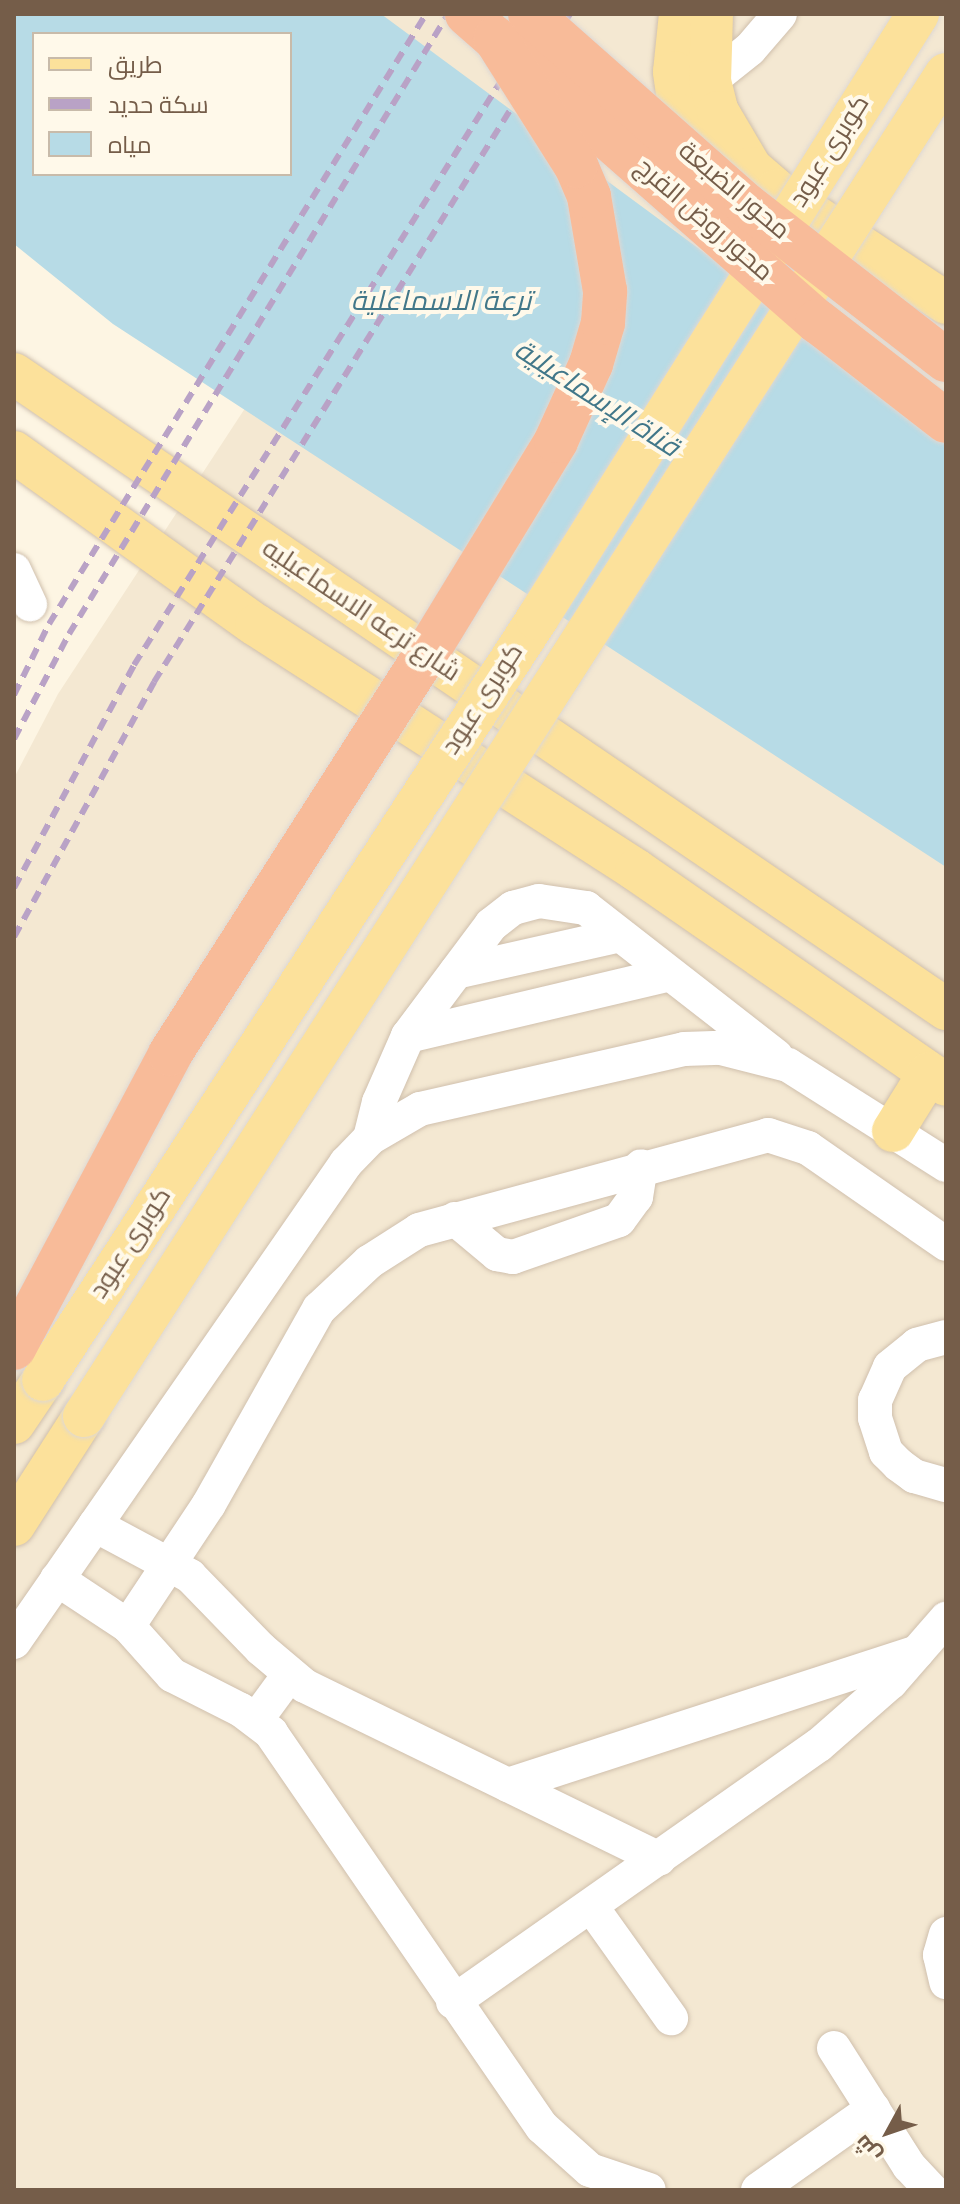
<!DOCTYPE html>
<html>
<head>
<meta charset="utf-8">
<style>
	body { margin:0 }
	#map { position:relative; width:960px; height:2204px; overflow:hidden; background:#fdf5e3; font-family:Overpass,Cairo,sans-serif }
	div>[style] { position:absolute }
	.residential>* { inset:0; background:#f4e8d2 }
	.water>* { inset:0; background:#b7dbe6 }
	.roads { filter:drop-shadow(0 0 2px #d0c0ad) drop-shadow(0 0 2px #d0c0ad) }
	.minor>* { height:34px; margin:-17px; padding:0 17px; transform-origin:17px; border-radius:17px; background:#fff }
	.major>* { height:42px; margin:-21px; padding:0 21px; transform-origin:21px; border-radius:21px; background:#fce19b }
	.rail>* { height:6px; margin-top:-3px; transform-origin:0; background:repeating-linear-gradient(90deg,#b9a2c6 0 12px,transparent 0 20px) }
	.bridges { filter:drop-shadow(0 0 2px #ded8d3) drop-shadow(0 0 2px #ded8d3) }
	.major-bridge>* { height:42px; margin:-21px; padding:0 21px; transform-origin:21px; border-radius:21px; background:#fce19b }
	.highway-bridge>* { height:44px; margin:-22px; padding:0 22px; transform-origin:22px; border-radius:22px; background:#f8bb99 }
	span { translate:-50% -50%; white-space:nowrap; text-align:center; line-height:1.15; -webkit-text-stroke:8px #fff9ea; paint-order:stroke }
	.street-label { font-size:26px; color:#755d49 }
	.water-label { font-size:28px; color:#417789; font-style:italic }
	.frame { position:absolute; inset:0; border:16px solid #755d49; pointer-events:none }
	.legend { position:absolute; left:32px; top:32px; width:260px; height:144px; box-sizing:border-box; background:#fff9ea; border:2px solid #c8bbaa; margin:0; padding:10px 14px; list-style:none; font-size:24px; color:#755d49 }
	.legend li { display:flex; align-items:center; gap:16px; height:40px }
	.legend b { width:40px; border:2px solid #c8bbaa }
	.north { position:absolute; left:848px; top:2092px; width:80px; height:80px; -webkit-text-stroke:6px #fff9ea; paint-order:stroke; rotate:230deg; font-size:22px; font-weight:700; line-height:32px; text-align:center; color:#755d49 }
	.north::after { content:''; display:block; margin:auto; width:28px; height:36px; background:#755d49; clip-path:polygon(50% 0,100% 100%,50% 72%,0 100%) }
</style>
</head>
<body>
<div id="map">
	<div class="residential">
		<i style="clip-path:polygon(14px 14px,946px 14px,946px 2190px,14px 2190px,14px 778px,58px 694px,340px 263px,290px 174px,290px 34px)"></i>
	</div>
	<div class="water">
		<i style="clip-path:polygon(evenodd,14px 14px,381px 14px,946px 431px,946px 867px,113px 324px,14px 244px,14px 14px,34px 34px,290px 34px,290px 174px,34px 174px,34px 34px)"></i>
	</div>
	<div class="roads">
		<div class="minor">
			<i style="left:710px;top:81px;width:51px;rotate:-38.7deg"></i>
			<i style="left:750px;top:49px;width:46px;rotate:-49.4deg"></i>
			<i style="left:14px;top:570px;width:38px;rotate:65deg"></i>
			<i style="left:456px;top:972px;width:168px;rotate:-12.7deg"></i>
			<i style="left:408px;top:1036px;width:269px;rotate:-13.3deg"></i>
			<i style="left:370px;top:1138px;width:37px;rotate:-76deg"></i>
			<i style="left:379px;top:1102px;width:72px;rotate:-66.3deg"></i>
			<i style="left:408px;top:1036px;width:139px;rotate:-53.2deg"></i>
			<i style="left:491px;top:925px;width:28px;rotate:-38deg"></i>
			<i style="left:513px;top:908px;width:27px;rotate:-15deg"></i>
			<i style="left:539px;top:901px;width:48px;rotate:8.5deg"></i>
			<i style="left:586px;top:908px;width:241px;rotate:37.9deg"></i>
			<i style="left:455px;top:1219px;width:55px;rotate:39.8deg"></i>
			<i style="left:497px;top:1254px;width:16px;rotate:11deg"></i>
			<i style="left:513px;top:1257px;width:112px;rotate:-19.2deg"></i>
			<i style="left:619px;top:1220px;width:29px;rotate:-54deg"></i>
			<i style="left:636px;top:1197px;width:31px;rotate:-81deg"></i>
			<i style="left:946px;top:1337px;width:30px;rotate:165deg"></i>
			<i style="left:917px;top:1345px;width:35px;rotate:141deg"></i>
			<i style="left:890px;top:1367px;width:36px;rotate:114deg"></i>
			<i style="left:875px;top:1400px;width:18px;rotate:90deg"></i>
			<i style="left:875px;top:1418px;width:36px;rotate:72deg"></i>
			<i style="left:886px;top:1452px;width:18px;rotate:45deg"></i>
			<i style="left:899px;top:1465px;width:19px;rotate:36deg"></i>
			<i style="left:914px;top:1476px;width:33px;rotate:16deg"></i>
			<i style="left:95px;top:1525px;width:108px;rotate:28.2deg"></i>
			<i style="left:190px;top:1576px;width:102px;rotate:45.8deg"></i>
			<i style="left:261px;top:1649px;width:57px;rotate:40.1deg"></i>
			<i style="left:305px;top:1686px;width:394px;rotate:26deg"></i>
			<i style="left:57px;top:1579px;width:85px;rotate:33.5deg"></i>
			<i style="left:128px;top:1626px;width:66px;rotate:48.1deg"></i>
			<i style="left:172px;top:1675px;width:77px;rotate:26.9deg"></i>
			<i style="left:241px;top:1710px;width:38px;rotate:37deg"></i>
			<i style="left:271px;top:1733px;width:478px;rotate:55.5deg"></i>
			<i style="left:542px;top:2127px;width:64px;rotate:41.9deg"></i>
			<i style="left:590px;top:2170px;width:62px;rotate:18.7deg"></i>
			<i style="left:128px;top:1626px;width:146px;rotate:-56.4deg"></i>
			<i style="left:209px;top:1504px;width:224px;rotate:-60.6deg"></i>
			<i style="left:319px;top:1309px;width:69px;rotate:-43.2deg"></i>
			<i style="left:369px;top:1262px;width:59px;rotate:-32.6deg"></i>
			<i style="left:419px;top:1230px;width:362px;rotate:-15.2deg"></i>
			<i style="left:768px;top:1135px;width:42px;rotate:18deg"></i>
			<i style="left:808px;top:1148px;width:168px;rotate:34.8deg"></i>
			<i style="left:14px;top:1642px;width:583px;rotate:-55.27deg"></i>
			<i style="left:346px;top:1163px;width:35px;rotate:-46deg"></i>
			<i style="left:370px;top:1138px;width:58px;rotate:-30.1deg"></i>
			<i style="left:420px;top:1109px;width:271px;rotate:-12.8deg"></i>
			<i style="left:684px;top:1049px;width:37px;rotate:-2deg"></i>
			<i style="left:721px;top:1048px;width:69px;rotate:14.2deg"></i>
			<i style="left:788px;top:1065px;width:187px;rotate:32.3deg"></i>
			<i style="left:256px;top:1720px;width:56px;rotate:-53.7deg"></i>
			<i style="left:508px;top:1785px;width:430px;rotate:-18deg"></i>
			<i style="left:591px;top:1906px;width:138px;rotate:54.5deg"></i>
			<i style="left:946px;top:1934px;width:22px;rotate:106deg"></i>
			<i style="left:940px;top:1955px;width:28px;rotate:77deg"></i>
			<i style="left:453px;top:2002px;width:447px;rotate:-35.1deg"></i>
			<i style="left:819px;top:1745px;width:96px;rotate:-41.2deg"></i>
			<i style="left:891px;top:1682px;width:84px;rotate:-48.9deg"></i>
			<i style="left:834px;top:2048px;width:140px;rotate:57.6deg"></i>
			<i style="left:909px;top:2166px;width:33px;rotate:47deg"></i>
			<i style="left:758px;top:2190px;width:141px;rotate:-35.2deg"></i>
		</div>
		<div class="major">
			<i style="left:680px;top:14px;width:58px;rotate:95.9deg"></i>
			<i style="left:674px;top:72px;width:43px;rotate:82.1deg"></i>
			<i style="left:680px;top:115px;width:61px;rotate:66.8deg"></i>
			<i style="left:712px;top:14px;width:67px;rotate:91.7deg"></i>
			<i style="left:710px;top:81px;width:32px;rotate:76deg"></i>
			<i style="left:718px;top:112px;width:65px;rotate:59.5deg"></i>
			<i style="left:751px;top:168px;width:33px;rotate:41deg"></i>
			<i style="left:776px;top:190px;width:204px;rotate:33.6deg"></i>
			<i style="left:14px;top:374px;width:1128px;rotate:34.27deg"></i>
			<i style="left:14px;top:452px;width:297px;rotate:35.6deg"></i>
			<i style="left:256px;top:625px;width:452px;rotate:32.8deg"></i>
			<i style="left:636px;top:870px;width:377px;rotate:34.7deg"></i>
			<i style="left:893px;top:1131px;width:68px;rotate:-58.2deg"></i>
			<i style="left:14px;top:1423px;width:52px;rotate:-56deg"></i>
			<i style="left:14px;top:1525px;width:130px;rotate:-57.3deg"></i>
		</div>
	</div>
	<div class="rail">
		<i style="left:14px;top:695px;width:79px;rotate:-63.8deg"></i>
		<i style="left:49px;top:624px;width:717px;rotate:-58.28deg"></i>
		<i style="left:14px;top:739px;width:119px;rotate:-62.4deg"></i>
		<i style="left:69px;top:634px;width:727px;rotate:-58.56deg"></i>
		<i style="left:14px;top:888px;width:253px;rotate:-61.7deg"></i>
		<i style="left:134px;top:665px;width:769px;rotate:-57.86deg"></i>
		<i style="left:14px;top:937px;width:291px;rotate:-61.2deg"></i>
		<i style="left:154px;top:682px;width:787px;rotate:-58.09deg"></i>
	</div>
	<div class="bridges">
		<div class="major-bridge">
			<i style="left:43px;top:1380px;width:907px;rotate:-57.01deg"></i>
			<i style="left:537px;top:619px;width:715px;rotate:-57.8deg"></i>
			<i style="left:84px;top:1416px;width:1595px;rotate:-57.29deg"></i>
		</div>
		<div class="highway-bridge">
			<i style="left:467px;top:14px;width:466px;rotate:41.3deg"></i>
			<i style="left:817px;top:321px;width:163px;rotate:37.8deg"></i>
			<i style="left:530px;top:14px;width:288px;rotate:41.5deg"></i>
			<i style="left:746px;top:205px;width:253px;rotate:37.8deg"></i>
			<i style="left:14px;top:1348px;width:333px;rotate:-62deg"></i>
			<i style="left:170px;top:1054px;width:473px;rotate:-57.4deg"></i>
			<i style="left:425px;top:656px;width:252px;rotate:-58.6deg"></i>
			<i style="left:556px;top:441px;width:85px;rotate:-65.6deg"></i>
			<i style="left:591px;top:364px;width:43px;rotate:-73.7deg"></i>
			<i style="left:603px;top:323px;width:32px;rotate:-86deg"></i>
			<i style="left:605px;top:291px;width:96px;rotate:-99.6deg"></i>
			<i style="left:589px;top:196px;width:33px;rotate:-113deg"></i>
			<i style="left:576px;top:166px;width:151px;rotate:-122.3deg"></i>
		</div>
	</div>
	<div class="street-label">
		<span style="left:831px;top:152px;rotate:-58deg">كوبرى عبود</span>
		<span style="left:733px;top:192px;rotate:40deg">محور الضبعة</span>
		<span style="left:703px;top:221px;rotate:41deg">محور روض الفرج</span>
		<span style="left:360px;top:612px;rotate:34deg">شارع ترعه الاسماعيليه</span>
		<span style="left:484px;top:700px;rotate:-57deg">كوبرى عبود</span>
		<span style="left:132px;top:1244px;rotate:-57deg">كوبرى عبود</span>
	</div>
	<div class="water-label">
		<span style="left:441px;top:303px">ترعة الاسماعلية</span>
		<span style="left:596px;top:400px;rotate:33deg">قناة الإسماعيلية</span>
	</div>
	<div class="frame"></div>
	<ul class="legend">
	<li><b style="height:10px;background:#fce19b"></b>طريق</li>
	<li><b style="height:10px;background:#b9a2c6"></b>سكة حديد</li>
	<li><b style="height:22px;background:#b7dbe6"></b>مياه</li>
	</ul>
	<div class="north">ش</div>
</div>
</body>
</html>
